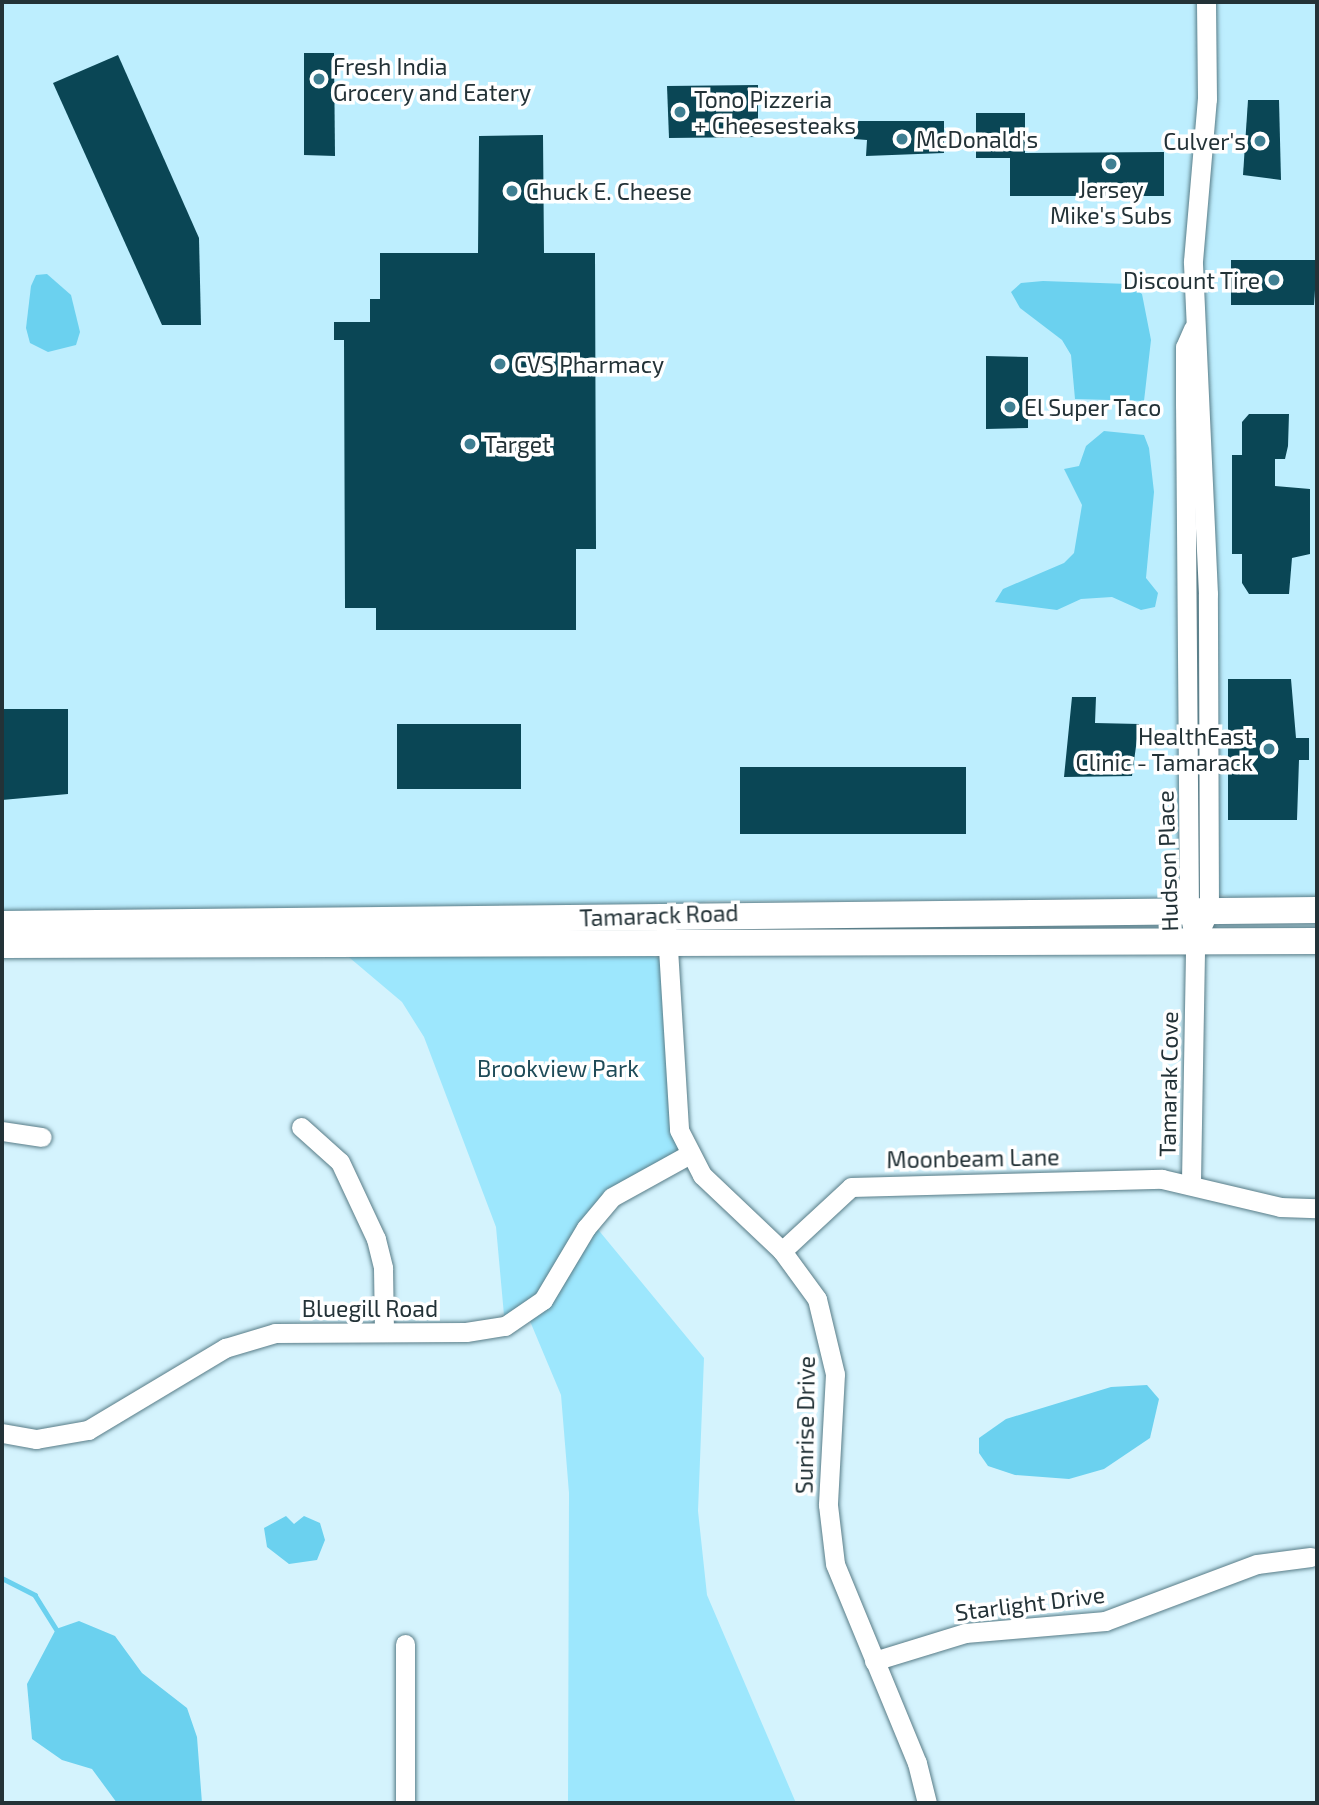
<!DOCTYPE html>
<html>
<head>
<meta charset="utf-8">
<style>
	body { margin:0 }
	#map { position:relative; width:1319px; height:1805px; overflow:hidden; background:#d4f3fd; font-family:"Exo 2",sans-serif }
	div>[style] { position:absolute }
	.built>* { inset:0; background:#bdeefe }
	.green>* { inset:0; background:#9de7fd }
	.water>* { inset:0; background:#6bd1ef }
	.stream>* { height:4.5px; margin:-2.25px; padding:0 2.25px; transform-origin:2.25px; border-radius:2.25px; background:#6bd1ef }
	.building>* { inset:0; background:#0a4655 }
	.roads { filter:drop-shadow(0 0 2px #587c87) drop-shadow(0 0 2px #587c87) }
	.street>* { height:19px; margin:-9.5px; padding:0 9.5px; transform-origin:9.5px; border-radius:9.5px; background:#fff }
	.secondary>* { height:26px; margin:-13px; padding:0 13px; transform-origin:13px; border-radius:13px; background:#fff }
	.dots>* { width:19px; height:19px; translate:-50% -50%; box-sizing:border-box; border:4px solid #fff; border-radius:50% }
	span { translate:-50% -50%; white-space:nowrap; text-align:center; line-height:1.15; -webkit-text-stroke:7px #fff; paint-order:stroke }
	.poi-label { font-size:23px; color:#233237 }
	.left { translate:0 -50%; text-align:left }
	.right { translate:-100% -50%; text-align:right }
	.street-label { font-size:23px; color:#233237 }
	.park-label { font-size:23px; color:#1e4b58 }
	.frame { position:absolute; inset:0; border:4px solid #233237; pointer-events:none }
</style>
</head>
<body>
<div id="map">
	<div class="built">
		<i style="clip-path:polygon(2px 2px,1317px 2px,1317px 900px,1244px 900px,1209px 892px,1193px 330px,1189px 892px,1154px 900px,709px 901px,642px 912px,2px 913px)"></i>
	</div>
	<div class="green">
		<i style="clip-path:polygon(643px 952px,670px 963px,690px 1154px,591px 1221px,704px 1358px,698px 1511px,707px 1595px,796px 1803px,568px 1803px,569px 1493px,561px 1395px,527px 1314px,505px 1326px,496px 1227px,424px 1037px,402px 1002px,344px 953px)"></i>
	</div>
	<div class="water">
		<i style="clip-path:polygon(47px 274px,71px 295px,80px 332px,76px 345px,48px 352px,30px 343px,26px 328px,31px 286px,36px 275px)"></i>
		<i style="clip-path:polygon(1043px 281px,1128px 284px,1142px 294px,1151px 340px,1144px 401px,1075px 399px,1071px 355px,1062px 340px,1020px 308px,1011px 292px,1021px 283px)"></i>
		<i style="clip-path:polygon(1104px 431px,1144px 435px,1149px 448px,1154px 492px,1146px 578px,1158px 593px,1155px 607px,1141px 610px,1112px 597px,1081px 599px,1057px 610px,995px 602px,1003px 589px,1064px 563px,1074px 553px,1082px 505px,1064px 469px,1079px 466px,1086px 446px)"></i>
		<i style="clip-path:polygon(1147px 1385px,1159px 1399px,1150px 1438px,1104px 1469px,1069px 1479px,1015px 1475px,988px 1466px,979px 1453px,979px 1438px,1006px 1419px,1111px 1387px)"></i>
		<i style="clip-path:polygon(286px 1516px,294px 1524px,304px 1516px,320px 1523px,325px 1540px,317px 1560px,289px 1564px,267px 1547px,264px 1528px)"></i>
		<i style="clip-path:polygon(79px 1621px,115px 1636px,142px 1673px,187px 1708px,197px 1737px,202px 1803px,117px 1803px,92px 1769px,62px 1760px,32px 1739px,27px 1684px,56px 1629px)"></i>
	</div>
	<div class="stream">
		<i style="left:2px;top:1578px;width:37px;rotate:27deg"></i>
		<i style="left:35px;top:1595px;width:40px;rotate:58deg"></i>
	</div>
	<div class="building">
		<i style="clip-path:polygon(304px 53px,334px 53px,335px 156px,304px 155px)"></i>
		<i style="clip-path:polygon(118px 55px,199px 238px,201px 325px,162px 325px,53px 83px)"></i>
		<i style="clip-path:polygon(758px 85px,758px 137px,669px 138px,667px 86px)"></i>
		<i style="clip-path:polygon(1248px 100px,1279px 100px,1281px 180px,1243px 175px)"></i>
		<i style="clip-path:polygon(976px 113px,1025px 113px,1025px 153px,1164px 152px,1164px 196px,1010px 196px,1010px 158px,976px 158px)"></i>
		<i style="clip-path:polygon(854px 121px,944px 121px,944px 153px,866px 156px,867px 140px,854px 139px)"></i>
		<i style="clip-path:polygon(543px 135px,544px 253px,595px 253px,596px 549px,576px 549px,576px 630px,376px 630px,376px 608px,345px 608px,344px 340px,334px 340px,334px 322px,370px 322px,370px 299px,380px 299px,380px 253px,478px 253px,479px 136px)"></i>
		<i style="clip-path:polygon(1231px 260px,1317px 260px,1314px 305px,1231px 305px)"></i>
		<i style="clip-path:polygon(986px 356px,1028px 357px,1028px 428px,986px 429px)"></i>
		<i style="clip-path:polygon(1249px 414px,1289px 414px,1288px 446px,1285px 459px,1275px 459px,1275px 486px,1310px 489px,1310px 554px,1292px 558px,1289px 594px,1249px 594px,1242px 583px,1242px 554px,1232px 554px,1232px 455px,1242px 455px,1242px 422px)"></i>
		<i style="clip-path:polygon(1228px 679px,1291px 679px,1296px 738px,1309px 738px,1309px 760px,1299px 760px,1297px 820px,1228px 820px)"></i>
		<i style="clip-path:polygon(1072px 697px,1096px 697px,1095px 723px,1139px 724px,1132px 776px,1064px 777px)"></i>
		<i style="clip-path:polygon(2px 709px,68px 709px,68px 794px,2px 800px)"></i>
		<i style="clip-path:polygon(397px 724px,521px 724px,521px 789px,397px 789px)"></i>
		<i style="clip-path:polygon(740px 767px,966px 767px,966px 834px,740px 834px)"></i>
	</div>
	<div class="roads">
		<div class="street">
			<i style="left:667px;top:932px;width:198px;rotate:86.5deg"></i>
			<i style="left:679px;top:1130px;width:51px;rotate:62.9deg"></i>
			<i style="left:702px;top:1175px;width:110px;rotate:43.5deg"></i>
			<i style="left:782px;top:1251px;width:59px;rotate:53.9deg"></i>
			<i style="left:817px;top:1299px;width:77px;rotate:76.5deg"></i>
			<i style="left:835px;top:1374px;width:131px;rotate:93.1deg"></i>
			<i style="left:828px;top:1505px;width:59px;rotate:83.2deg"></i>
			<i style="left:835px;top:1564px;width:215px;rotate:67.6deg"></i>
			<i style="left:917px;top:1763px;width:41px;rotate:76deg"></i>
			<i style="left:1195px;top:942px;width:35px;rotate:-66deg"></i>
			<i style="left:1209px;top:910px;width:316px;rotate:-90.2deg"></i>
			<i style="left:1208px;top:594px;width:333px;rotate:-92.6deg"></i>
			<i style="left:1193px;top:261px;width:163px;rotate:-85.1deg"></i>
			<i style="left:1207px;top:99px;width:97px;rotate:-90.6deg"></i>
			<i style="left:301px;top:1127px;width:52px;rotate:41.9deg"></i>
			<i style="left:340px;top:1162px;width:85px;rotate:64.9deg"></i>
			<i style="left:376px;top:1239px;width:30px;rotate:76deg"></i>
			<i style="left:383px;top:1268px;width:64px;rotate:89.1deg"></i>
			<i style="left:2px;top:1131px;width:40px;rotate:8.5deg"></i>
			<i style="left:1191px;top:1181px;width:239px;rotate:-89deg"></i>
			<i style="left:1195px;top:942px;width:33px;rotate:-101deg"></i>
			<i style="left:1189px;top:910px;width:505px;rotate:-90.45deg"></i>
			<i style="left:1185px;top:405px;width:58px;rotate:-90deg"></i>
			<i style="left:1185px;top:347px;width:20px;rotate:-66deg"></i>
			<i style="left:782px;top:1251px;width:94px;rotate:-42.8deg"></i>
			<i style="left:851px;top:1187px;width:311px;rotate:-1.5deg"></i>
			<i style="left:1162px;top:1179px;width:121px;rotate:13.3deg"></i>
			<i style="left:1280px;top:1207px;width:37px;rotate:2deg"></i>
			<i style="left:2px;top:1433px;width:35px;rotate:10deg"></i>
			<i style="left:36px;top:1439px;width:53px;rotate:-9.8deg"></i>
			<i style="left:88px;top:1430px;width:160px;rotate:-30.9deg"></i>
			<i style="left:225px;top:1348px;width:52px;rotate:-16.7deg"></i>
			<i style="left:275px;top:1333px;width:191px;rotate:-0.3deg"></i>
			<i style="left:466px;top:1332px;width:39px;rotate:-9deg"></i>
			<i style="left:505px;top:1326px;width:46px;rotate:-34.4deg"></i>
			<i style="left:543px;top:1300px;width:84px;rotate:-59.2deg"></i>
			<i style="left:586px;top:1228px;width:40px;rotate:-50deg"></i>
			<i style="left:612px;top:1197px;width:89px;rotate:-28.9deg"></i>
			<i style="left:405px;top:1644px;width:159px;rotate:90deg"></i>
			<i style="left:874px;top:1661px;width:95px;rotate:-17.1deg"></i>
			<i style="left:965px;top:1633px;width:141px;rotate:-4.9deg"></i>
			<i style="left:1105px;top:1621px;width:162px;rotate:-20.6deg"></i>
			<i style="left:1257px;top:1564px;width:54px;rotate:-7.4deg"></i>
		</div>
		<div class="secondary">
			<i style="left:2px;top:924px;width:1315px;rotate:-0.61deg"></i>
			<i style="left:2px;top:945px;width:1315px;rotate:-0.17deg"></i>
		</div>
	</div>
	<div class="dots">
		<i style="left:319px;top:79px;background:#3f7f92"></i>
		<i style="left:680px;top:112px;background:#3f7f92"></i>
		<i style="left:902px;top:139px;background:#3f7f92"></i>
		<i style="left:1260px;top:141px;background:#3f7f92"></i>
		<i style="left:1111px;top:164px;background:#3f7f92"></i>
		<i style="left:512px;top:191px;background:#3f7f92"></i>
		<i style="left:1274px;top:280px;background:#3f7f92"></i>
		<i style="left:500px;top:364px;background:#3f7f92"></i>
		<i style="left:1010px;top:407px;background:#3f7f92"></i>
		<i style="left:470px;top:444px;background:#3f7f92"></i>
		<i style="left:1269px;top:749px;background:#3f7f92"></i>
	</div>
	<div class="poi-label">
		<span class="left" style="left:333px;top:79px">Fresh India<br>Grocery and Eatery</span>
		<span class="left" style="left:694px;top:112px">Tono Pizzeria<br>+ Cheesesteaks</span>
		<span class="left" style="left:916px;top:139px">McDonald's</span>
		<span class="right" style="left:1246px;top:141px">Culver's</span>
		<span style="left:1111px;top:202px">Jersey<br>Mike's Subs</span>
		<span class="left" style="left:526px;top:191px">Chuck E. Cheese</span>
		<span class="right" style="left:1260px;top:280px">Discount Tire</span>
		<span class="left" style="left:514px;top:364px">CVS Pharmacy</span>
		<span class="left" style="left:1024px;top:407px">El Super Taco</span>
		<span class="left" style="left:484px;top:444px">Target</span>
		<span class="right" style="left:1253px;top:749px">HealthEast<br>Clinic - Tamarack</span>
	</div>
	<div class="street-label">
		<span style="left:1167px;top:861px;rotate:-92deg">Hudson Place</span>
		<span style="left:659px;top:915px;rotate:-2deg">Tamarack Road</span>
		<span style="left:1168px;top:1084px;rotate:-89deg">Tamarak Cove</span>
		<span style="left:973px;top:1158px;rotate:-1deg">Moonbeam Lane</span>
		<span style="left:370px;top:1308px">Bluegill Road</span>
		<span style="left:805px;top:1425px;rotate:-89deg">Sunrise Drive</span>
		<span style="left:1030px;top:1603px;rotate:-7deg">Starlight Drive</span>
	</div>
	<div class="park-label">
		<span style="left:558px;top:1068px">Brookview Park</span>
	</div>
	<div class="frame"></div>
</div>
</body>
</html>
